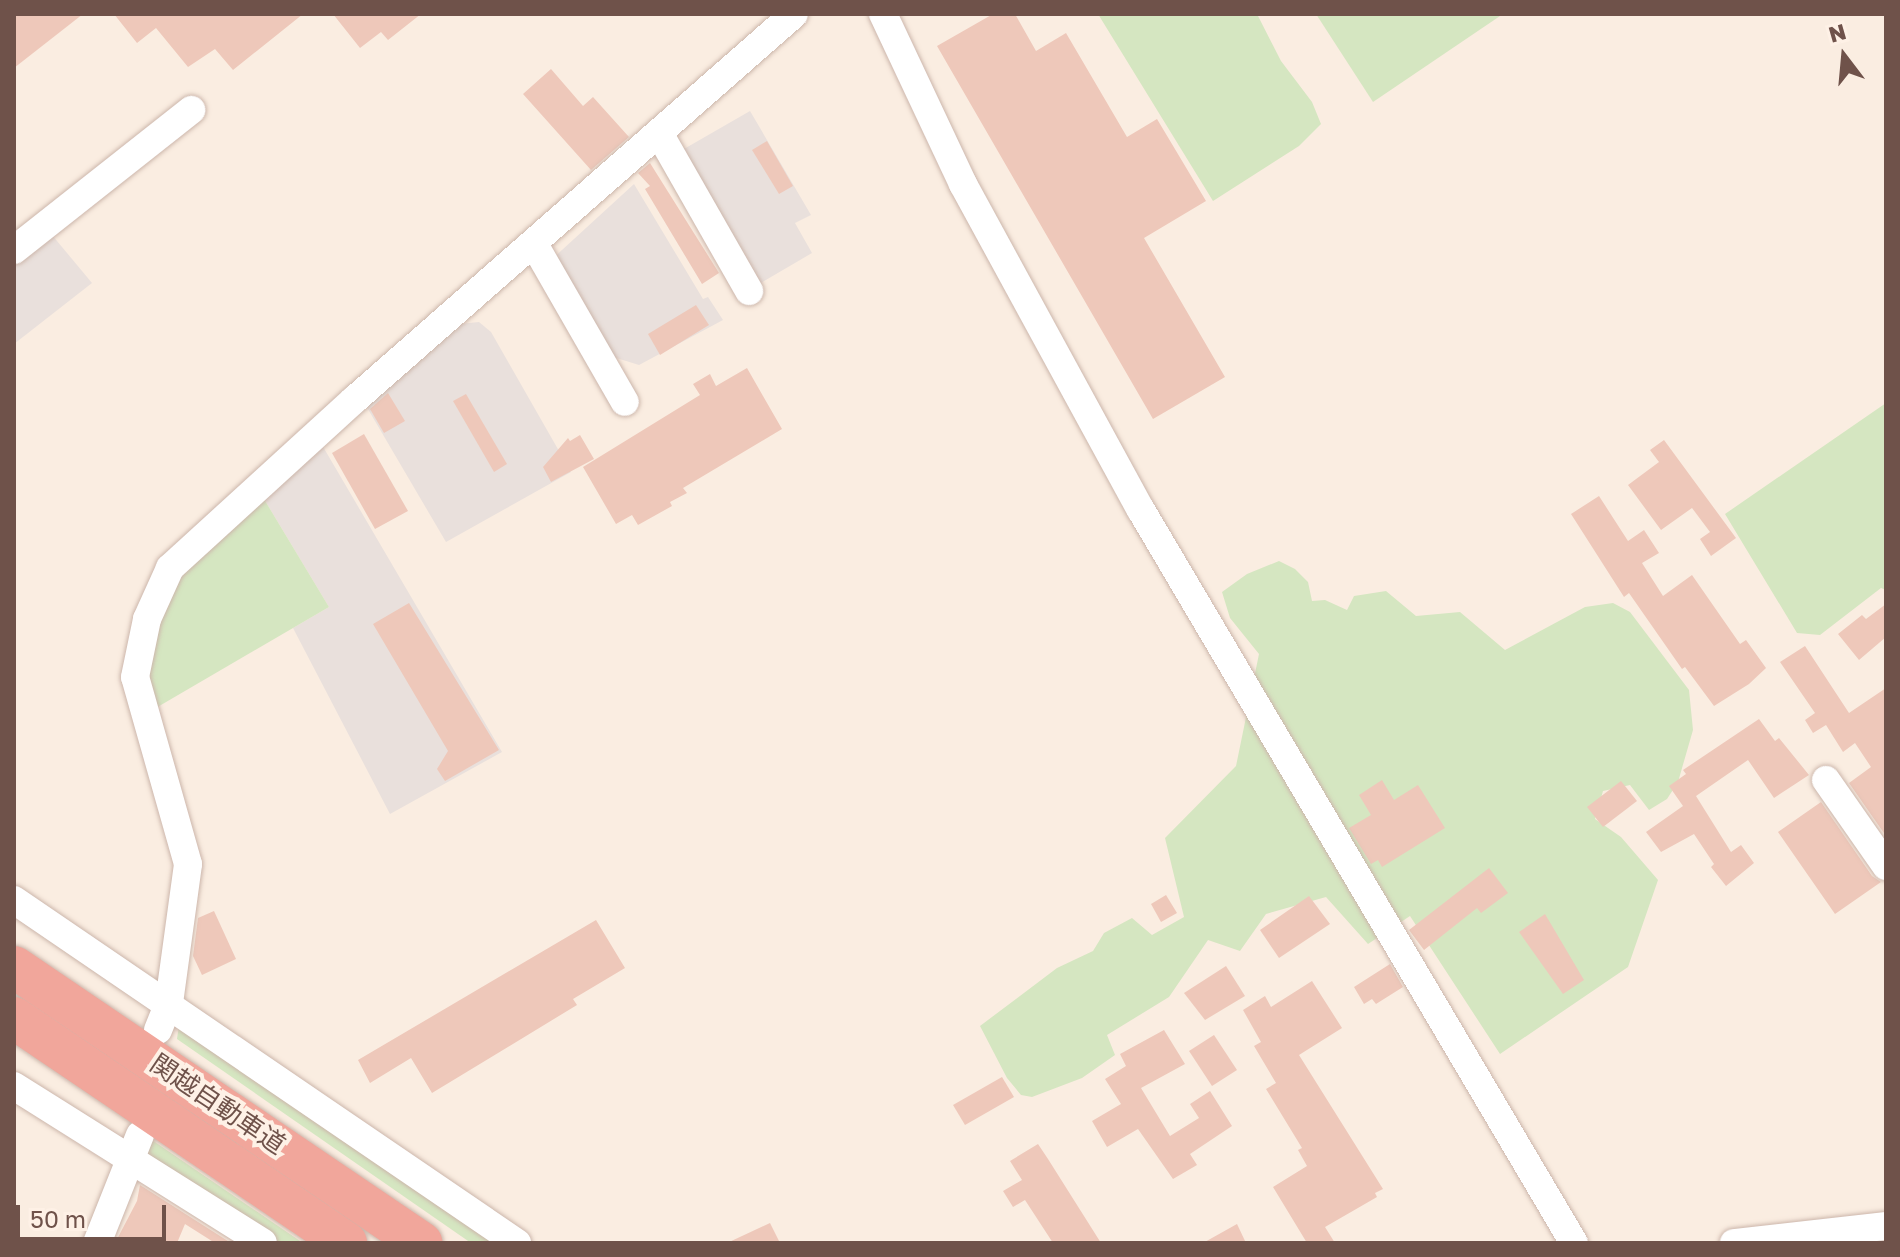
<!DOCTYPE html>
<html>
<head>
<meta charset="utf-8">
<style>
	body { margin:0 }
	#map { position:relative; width:1900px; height:1257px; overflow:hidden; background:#faede1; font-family:"Golos Text","Noto Sans JP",sans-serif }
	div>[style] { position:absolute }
	.industrial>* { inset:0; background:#e9e0dc }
	.green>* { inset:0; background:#d5e6c1 }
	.building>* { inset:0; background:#eec8ba }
	.roads { filter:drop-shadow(0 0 2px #ccb6ab) drop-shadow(0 0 2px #ccb6ab) }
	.minor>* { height:28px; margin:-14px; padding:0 14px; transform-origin:14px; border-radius:14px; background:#fff }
	.highway>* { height:42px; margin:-21px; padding:0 21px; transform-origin:21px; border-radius:21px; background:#f1a69b }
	span { translate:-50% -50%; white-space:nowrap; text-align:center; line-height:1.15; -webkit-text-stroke:8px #fef1e6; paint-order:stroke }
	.street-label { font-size:26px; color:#6f524a }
	.frame { position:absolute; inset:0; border:16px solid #6f524a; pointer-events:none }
	.north { position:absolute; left:1804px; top:16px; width:80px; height:80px; -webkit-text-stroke:6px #fef1e6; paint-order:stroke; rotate:344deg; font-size:22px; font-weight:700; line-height:32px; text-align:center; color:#6f524a }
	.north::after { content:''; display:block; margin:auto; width:28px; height:36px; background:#6f524a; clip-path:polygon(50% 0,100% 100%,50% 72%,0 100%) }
	.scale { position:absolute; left:16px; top:1205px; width:150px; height:36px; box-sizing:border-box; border:4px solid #6f524a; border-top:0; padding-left:10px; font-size:24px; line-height:28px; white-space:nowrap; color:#6f524a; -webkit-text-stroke:6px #fef1e6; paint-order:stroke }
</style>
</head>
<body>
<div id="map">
	<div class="industrial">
		<i style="clip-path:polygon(750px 111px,811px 215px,795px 223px,812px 253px,754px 287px,677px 153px)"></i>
		<i style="clip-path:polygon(634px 184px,703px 299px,708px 297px,723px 320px,639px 365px,610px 356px,550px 261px)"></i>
		<i style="clip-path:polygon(52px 235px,92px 283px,14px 344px,14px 265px)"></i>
		<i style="clip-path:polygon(479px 322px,491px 332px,571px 472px,446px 542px,365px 404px,460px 324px)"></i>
		<i style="clip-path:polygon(322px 445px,502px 752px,390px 814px,293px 628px,329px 607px,261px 494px)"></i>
	</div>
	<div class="green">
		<i style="clip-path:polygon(1098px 14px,1257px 14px,1281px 61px,1312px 102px,1321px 124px,1299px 146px,1213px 201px)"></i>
		<i style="clip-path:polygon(1316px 14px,1503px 14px,1373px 102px)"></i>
		<i style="clip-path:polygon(1886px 403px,1886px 590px,1881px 588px,1820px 635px,1797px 633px,1725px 514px)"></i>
		<i style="clip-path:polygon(261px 494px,329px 607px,149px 712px,144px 671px,154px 616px,184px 568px)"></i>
		<i style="clip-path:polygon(1279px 561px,1295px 569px,1308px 582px,1312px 601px,1325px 600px,1347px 610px,1354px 596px,1386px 591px,1416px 616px,1460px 612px,1505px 650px,1585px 607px,1613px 603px,1630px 612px,1689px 690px,1693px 730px,1678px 782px,1667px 799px,1649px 810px,1630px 785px,1603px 791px,1595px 819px,1621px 837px,1658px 880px,1628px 967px,1500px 1054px,1410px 916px,1368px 944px,1326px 897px,1266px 914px,1240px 951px,1208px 940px,1169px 997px,1107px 1035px,1115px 1055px,1082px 1078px,1032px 1097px,1021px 1095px,1007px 1078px,980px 1026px,1057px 968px,1093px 951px,1104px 933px,1132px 918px,1152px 935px,1184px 917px,1165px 838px,1236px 766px,1259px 654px,1230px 618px,1222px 592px,1247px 574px)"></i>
		<i style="clip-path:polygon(180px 1019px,500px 1243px,471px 1243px,177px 1039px)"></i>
		<i style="clip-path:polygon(152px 1140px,303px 1243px,277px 1243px,150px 1163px,146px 1153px)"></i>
	</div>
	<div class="building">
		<i style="clip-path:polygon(14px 14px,83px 14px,14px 68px)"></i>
		<i style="clip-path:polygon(114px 14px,303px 14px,233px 70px,215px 49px,188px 67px,156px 28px,137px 43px)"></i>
		<i style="clip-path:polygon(333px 14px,421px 14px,388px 40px,381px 32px,360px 48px)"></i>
		<i style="clip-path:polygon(993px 14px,1015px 14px,1036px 51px,1066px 33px,1127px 137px,1157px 119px,1206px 201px,1144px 238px,1225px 377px,1153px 419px,937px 46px)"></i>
		<i style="clip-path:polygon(551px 69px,583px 106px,593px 97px,629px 137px,591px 170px,523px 94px)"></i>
		<i style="clip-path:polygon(767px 141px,793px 186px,779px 194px,752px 150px)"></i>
		<i style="clip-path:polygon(650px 163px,719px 273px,702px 284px,645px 189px,650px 186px,638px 173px)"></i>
		<i style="clip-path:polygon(696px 305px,709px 325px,660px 355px,648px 334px)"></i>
		<i style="clip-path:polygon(747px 368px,782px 429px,683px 488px,687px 493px,670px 502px,672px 506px,638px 525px,632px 515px,616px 524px,583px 467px,700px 395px,693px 384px,710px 374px,716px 386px)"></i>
		<i style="clip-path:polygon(388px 393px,405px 421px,384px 433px,370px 409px)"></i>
		<i style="clip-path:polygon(466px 394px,507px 464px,494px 472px,453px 401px)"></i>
		<i style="clip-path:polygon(364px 434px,408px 511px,375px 529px,332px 453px)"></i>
		<i style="clip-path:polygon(580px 435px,594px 459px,551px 482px,543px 467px,568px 438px,570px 441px)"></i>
		<i style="clip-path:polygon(1664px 440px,1736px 538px,1711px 556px,1700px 539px,1710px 532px,1692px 508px,1661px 530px,1628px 485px,1659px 462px,1650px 450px)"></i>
		<i style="clip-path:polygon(1599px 496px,1628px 541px,1644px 530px,1659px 553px,1642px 563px,1663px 596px,1692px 575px,1740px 644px,1746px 640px,1766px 668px,1749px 684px,1714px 706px,1685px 667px,1682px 669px,1629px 593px,1624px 597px,1571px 514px)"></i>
		<i style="clip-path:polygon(409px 603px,499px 750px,445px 781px,437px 769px,448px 751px,373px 624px)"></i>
		<i style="clip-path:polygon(1886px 604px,1886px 637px,1859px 660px,1838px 634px,1862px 615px,1866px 619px)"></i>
		<i style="clip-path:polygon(1805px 646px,1849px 713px,1886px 688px,1886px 836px,1849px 783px,1871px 767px,1855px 743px,1843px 752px,1826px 725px,1813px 733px,1805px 720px,1815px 713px,1780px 662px)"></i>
		<i style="clip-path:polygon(1759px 719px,1775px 741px,1779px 738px,1809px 775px,1774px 798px,1748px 760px,1696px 796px,1731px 852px,1741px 845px,1754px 863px,1726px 886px,1711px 867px,1714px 864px,1694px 834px,1661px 852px,1646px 832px,1683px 806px,1669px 786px,1686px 774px,1683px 770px)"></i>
		<i style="clip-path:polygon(1382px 780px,1394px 800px,1418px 785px,1445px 828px,1382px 867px,1378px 860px,1371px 864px,1349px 828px,1371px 815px,1359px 795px)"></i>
		<i style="clip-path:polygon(1621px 781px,1637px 801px,1603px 827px,1587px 807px)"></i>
		<i style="clip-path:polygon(1821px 802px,1872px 876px,1881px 882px,1835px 914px,1778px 832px)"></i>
		<i style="clip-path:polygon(1489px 868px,1508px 893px,1481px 913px,1477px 908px,1424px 950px,1409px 930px)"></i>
		<i style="clip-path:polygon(1166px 895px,1177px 913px,1161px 922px,1151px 904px)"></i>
		<i style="clip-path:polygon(1309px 896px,1330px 924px,1279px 958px,1260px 930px)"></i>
		<i style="clip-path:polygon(214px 911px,236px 959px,202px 975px,193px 956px,198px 918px)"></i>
		<i style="clip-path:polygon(1545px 914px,1584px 980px,1563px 994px,1519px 932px)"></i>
		<i style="clip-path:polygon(596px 920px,625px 968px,573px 999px,577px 1005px,432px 1093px,411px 1058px,370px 1083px,358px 1060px)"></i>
		<i style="clip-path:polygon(1390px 964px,1403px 987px,1376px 1004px,1372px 999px,1364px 1004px,1354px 987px)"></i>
		<i style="clip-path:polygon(1226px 966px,1245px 996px,1205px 1020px,1184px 993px)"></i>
		<i style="clip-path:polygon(1312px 981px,1342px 1028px,1299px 1055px,1383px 1189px,1375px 1193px,1377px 1197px,1325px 1227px,1335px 1243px,1307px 1243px,1273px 1187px,1307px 1166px,1298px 1150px,1302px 1148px,1266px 1089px,1276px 1083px,1254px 1046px,1261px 1042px,1243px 1010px,1265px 996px,1271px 1007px)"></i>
		<i style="clip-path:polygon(1164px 1030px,1185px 1064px,1141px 1088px,1170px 1136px,1199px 1118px,1190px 1104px,1210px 1091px,1232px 1126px,1190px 1154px,1197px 1165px,1173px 1179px,1138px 1129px,1107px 1147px,1092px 1121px,1121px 1104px,1105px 1079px,1126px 1066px,1120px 1054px)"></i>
		<i style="clip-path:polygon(1214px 1035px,1237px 1070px,1212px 1086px,1189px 1051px)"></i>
		<i style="clip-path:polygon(1002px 1077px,1014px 1097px,965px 1125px,953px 1105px)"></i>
		<i style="clip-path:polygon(1038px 1144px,1048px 1159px,1101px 1243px,1053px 1243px,1025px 1200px,1013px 1207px,1003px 1191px,1022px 1180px,1010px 1161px)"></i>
		<i style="clip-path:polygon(140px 1185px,231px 1243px,215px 1243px,185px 1224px,177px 1243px,115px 1243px,137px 1201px)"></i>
		<i style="clip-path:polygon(770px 1223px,780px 1243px,727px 1243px)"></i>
		<i style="clip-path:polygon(1237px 1224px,1246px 1243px,1203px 1243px)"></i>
	</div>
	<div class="roads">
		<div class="minor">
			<i style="left:883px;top:14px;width:188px;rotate:64.8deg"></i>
			<i style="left:963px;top:184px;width:371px;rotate:61.4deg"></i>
			<i style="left:1141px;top:510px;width:851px;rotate:59.43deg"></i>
			<i style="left:659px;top:133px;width:182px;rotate:60.3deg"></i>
			<i style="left:534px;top:244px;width:182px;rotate:60.1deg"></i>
			<i style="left:14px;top:250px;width:226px;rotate:-38.3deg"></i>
			<i style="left:1826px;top:780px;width:105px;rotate:55.1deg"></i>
			<i style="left:14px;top:900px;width:609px;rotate:34.29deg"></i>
			<i style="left:158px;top:1030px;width:29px;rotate:-68deg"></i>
			<i style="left:169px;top:1003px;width:140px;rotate:-82.2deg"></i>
			<i style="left:188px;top:864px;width:194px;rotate:-105.8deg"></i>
			<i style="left:135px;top:677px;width:59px;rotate:-78.3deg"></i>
			<i style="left:147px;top:619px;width:56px;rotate:-65.7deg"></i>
			<i style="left:170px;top:568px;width:249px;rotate:-42.4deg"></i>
			<i style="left:354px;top:400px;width:585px;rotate:-41.26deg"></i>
			<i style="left:14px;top:1086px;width:294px;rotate:32.2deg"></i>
			<i style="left:97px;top:1243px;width:116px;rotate:-68.3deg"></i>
			<i style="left:1734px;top:1243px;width:153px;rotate:-6.4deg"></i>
		</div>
		<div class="highway">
			<i style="left:14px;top:967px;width:492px;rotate:34.1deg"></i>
			<i style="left:14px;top:1018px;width:401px;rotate:34.1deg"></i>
		</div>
	</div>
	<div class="street-label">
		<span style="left:218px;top:1104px;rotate:34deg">関越自動車道</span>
	</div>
	<div class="frame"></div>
	<div class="north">N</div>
	<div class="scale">50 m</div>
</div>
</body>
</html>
